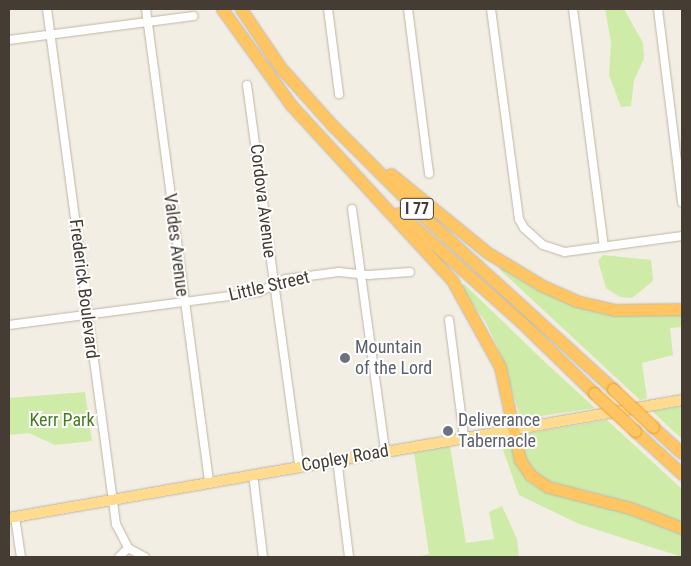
<!DOCTYPE html>
<html>
<head>
<meta charset="utf-8">
<style>
	body { margin:0 }
	#map { position:relative; width:691px; height:566px; overflow:hidden; background:#f3eee3; font-family:"Roboto Condensed",sans-serif }
	div>[style] { position:absolute }
	.green>* { inset:0; background:#cfeba8 }
	.roads { filter:drop-shadow(0 0 1px #bfb5a5) drop-shadow(0 0 1px #bfb5a5) }
	.minor>* { height:8px; margin:-4px; padding:0 4px; transform-origin:4px; border-radius:4px; background:#fff }
	.major>* { height:10px; margin:-5px; padding:0 5px; transform-origin:5px; border-radius:5px; background:#ffdb90 }
	.highway>* { height:11px; margin:-5.5px; padding:0 5.5px; transform-origin:5.5px; border-radius:5.5px; background:#ffc562 }
	.bridges { filter:drop-shadow(0 0 1px #ea9b26) drop-shadow(0 0 1px #ea9b26) }
	.highway-bridge>* { height:11px; margin:-5.5px; padding:0 5.5px; transform-origin:5.5px; border-radius:5.5px; background:#ffc562 }
	.dots>* { width:14px; height:14px; translate:-50% -50%; box-sizing:border-box; border:2px solid #fff; border-radius:50% }
	span { translate:-50% -50%; white-space:nowrap; text-align:center; line-height:1.15; -webkit-text-stroke:4px #fff; paint-order:stroke }
	.shield-label span { padding:1px 4px; background:#fff; border:1px solid; border-radius:4px; -webkit-text-stroke-width:0 }
	.shield-label { font-size:16px; color:#453d33; font-weight:700 }
	.street-label { font-size:18px; color:#453d33 }
	.worship-label { font-size:18px; color:#5b616d }
	.left { translate:0 -50%; text-align:left }
	.park-label { font-size:18px; color:#477b22 }
	.frame { position:absolute; inset:0; border:10px solid #453d33; pointer-events:none }
</style>
</head>
<body>
<div id="map">
	<div class="green">
		<i style="clip-path:polygon(605px 9px,624px 9px,643px 43px,644px 59px,634px 80px,631px 106px,621px 107px,609px 75px,611px 42px)"></i>
		<i style="clip-path:polygon(603px 255px,651px 260px,653px 281px,632px 298px,620px 297px,606px 288px,598px 261px)"></i>
		<i style="clip-path:polygon(502px 267px,521px 280px,564px 301px,611px 313px,659px 316px,682px 313px,682px 327px,670px 328px,673px 355px,642px 363px,647px 398px,640px 400px,499px 269px)"></i>
		<i style="clip-path:polygon(464px 284px,548px 365px,595px 408px,521px 419px,499px 350px,485px 321px,460px 287px)"></i>
		<i style="clip-path:polygon(85px 392px,92px 441px,55px 445px,29px 433px,9px 435px,9px 398px)"></i>
		<i style="clip-path:polygon(682px 406px,682px 439px,652px 411px)"></i>
		<i style="clip-path:polygon(607px 420px,682px 489px,682px 523px,634px 504px,584px 490px,566px 489px,539px 479px,525px 459px,521px 442px,523px 434px)"></i>
		<i style="clip-path:polygon(513px 445px,518px 466px,529px 482px,545px 492px,613px 508px,682px 532px,682px 557px,579px 524px,519px 495px,502px 447px)"></i>
		<i style="clip-path:polygon(450px 446px,466px 543px,494px 539px,489px 512px,502px 506px,517px 539px,519px 557px,417px 557px,429px 554px,414px 453px)"></i>
	</div>
	<div class="roads">
		<div class="minor">
			<i style="left:47px;top:9px;width:520px;rotate:82.37deg"></i>
			<i style="left:116px;top:524px;width:27px;rotate:63deg"></i>
			<i style="left:128px;top:548px;width:19px;rotate:28deg"></i>
			<i style="left:146px;top:9px;width:477px;rotate:82.4deg"></i>
			<i style="left:328px;top:9px;width:86px;rotate:82.6deg"></i>
			<i style="left:408px;top:9px;width:166px;rotate:82.7deg"></i>
			<i style="left:491px;top:9px;width:212px;rotate:82.4deg"></i>
			<i style="left:519px;top:219px;width:10px;rotate:61deg"></i>
			<i style="left:524px;top:228px;width:25px;rotate:42deg"></i>
			<i style="left:543px;top:245px;width:23px;rotate:18deg"></i>
			<i style="left:565px;top:252px;width:118px;rotate:-7.8deg"></i>
			<i style="left:573px;top:9px;width:240px;rotate:82.6deg"></i>
			<i style="left:658px;top:9px;width:195px;rotate:82.9deg"></i>
			<i style="left:9px;top:40px;width:186px;rotate:-7.4deg"></i>
			<i style="left:247px;top:85px;width:385px;rotate:82.2deg"></i>
			<i style="left:352px;top:209px;width:244px;rotate:82.2deg"></i>
			<i style="left:449px;top:320px;width:118px;rotate:82.7deg"></i>
			<i style="left:9px;top:325px;width:252px;rotate:-7.5deg"></i>
			<i style="left:259px;top:292px;width:30px;rotate:-26deg"></i>
			<i style="left:286px;top:279px;width:53px;rotate:-7.5deg"></i>
			<i style="left:339px;top:272px;width:30px;rotate:6deg"></i>
			<i style="left:369px;top:275px;width:41px;rotate:-4.2deg"></i>
			<i style="left:337px;top:459px;width:99px;rotate:83deg"></i>
			<i style="left:253px;top:474px;width:84px;rotate:83.1deg"></i>
			<i style="left:15px;top:517px;width:40px;rotate:81.5deg"></i>
			<i style="left:119px;top:557px;width:13px;rotate:-45deg"></i>
		</div>
		<div class="major">
			<i style="left:9px;top:518px;width:683px;rotate:-9.94deg"></i>
		</div>
		<div class="highway">
			<i style="left:222px;top:9px;width:118px;rotate:54.3deg"></i>
			<i style="left:291px;top:105px;width:238px;rotate:47.4deg"></i>
			<i style="left:452px;top:280px;width:99px;rotate:61.1deg"></i>
			<i style="left:500px;top:367px;width:95px;rotate:77.9deg"></i>
			<i style="left:520px;top:460px;width:18px;rotate:56deg"></i>
			<i style="left:530px;top:475px;width:22px;rotate:34deg"></i>
			<i style="left:548px;top:487px;width:85px;rotate:14.4deg"></i>
			<i style="left:630px;top:508px;width:56px;rotate:21deg"></i>
			<i style="left:241px;top:9px;width:71px;rotate:55.9deg"></i>
			<i style="left:281px;top:68px;width:76px;rotate:48.2deg"></i>
			<i style="left:332px;top:125px;width:126px;rotate:45deg"></i>
			<i style="left:421px;top:214px;width:260px;rotate:42.3deg"></i>
			<i style="left:391px;top:174px;width:125px;rotate:39.2deg"></i>
			<i style="left:488px;top:253px;width:64px;rotate:31deg"></i>
			<i style="left:543px;top:286px;width:36px;rotate:24deg"></i>
			<i style="left:576px;top:301px;width:40px;rotate:13deg"></i>
			<i style="left:615px;top:310px;width:67px;rotate:-0.9deg"></i>
			<i style="left:399px;top:213px;width:162px;rotate:41.8deg"></i>
			<i style="left:520px;top:321px;width:103px;rotate:44.2deg"></i>
			<i style="left:653px;top:427px;width:39px;rotate:42deg"></i>
			<i style="left:635px;top:431px;width:64px;rotate:42.5deg"></i>
		</div>
	</div>
	<div class="bridges">
		<div class="highway-bridge">
			<i style="left:613px;top:389px;width:55px;rotate:43.5deg"></i>
			<i style="left:594px;top:393px;width:56px;rotate:42.8deg"></i>
		</div>
	</div>
	<div class="dots">
		<i style="left:345px;top:358px;background:#6b7280"></i>
		<i style="left:448px;top:431px;background:#6b7280"></i>
	</div>
	<div class="shield-label">
		<span style="left:417px;top:209px">I 77</span>
	</div>
	<div class="street-label">
		<span style="left:263px;top:201px;rotate:83deg">Cordova Avenue</span>
		<span style="left:176px;top:245px;rotate:83deg">Valdes Avenue</span>
		<span style="left:269px;top:286px;rotate:-13deg">Little Street</span>
		<span style="left:84px;top:289px;rotate:83deg">Frederick Boulevard</span>
		<span style="left:345px;top:458px;rotate:-10deg">Copley Road</span>
	</div>
	<div class="worship-label">
		<span class="left" style="left:355px;top:358px">Mountain<br>of the Lord</span>
		<span class="left" style="left:458px;top:431px">Deliverance<br>Tabernacle</span>
	</div>
	<div class="park-label">
		<span style="left:62px;top:420px">Kerr Park</span>
	</div>
	<div class="frame"></div>
</div>
</body>
</html>
